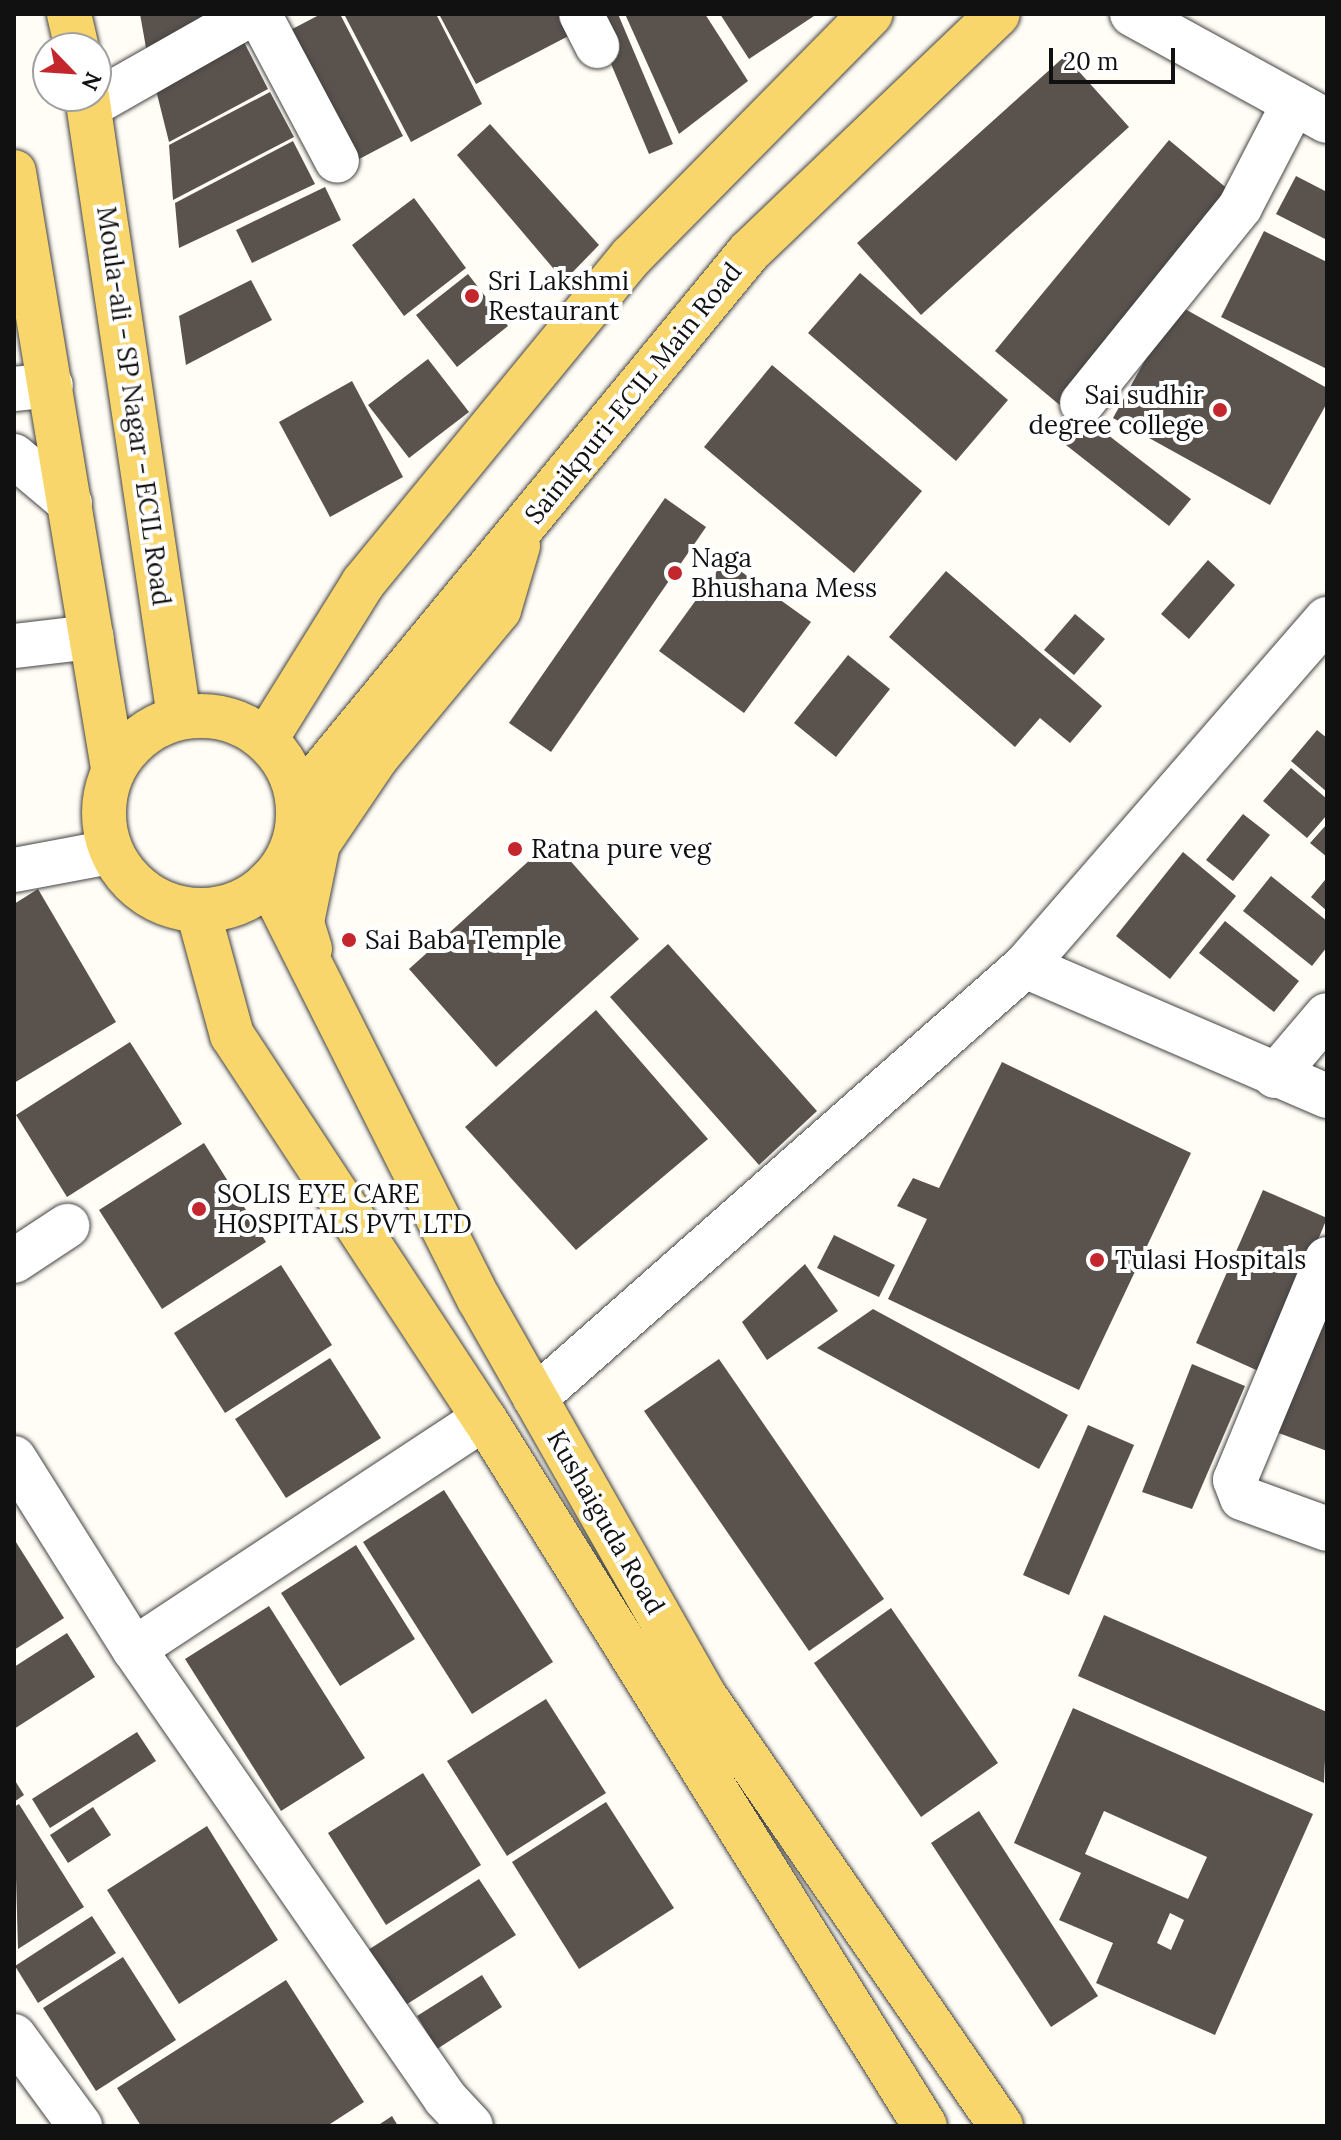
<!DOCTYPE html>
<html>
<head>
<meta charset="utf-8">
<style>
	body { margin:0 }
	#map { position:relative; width:1341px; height:2140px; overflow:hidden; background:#fffdf5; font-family:Lora,serif }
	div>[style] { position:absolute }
	.building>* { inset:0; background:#5a524d }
	.roads { filter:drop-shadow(0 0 2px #444) drop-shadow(0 0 2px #444) }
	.minor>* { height:44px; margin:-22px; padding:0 22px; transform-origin:22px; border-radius:22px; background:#fff }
	.major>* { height:44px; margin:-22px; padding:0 22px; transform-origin:22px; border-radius:22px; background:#f9d66b }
	.major>.ring { margin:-22px; padding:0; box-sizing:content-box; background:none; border:44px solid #f9d66b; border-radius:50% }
	.dots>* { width:22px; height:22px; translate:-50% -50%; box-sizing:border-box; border:4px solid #fff; border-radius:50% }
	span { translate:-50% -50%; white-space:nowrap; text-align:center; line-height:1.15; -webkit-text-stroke:8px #fff; paint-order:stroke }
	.poi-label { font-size:26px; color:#111 }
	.left { translate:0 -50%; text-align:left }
	.right { translate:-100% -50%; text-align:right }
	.street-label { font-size:26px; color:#111 }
	.frame { position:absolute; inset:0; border:16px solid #111; pointer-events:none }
	.north { position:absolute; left:32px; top:32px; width:80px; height:80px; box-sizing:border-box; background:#fff; border:2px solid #a0a0a0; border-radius:50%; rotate:115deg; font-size:22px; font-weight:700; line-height:32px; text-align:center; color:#111 }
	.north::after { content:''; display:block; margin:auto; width:28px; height:36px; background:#c4262e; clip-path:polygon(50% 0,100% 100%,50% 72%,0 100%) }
	.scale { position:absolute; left:1049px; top:48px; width:126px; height:36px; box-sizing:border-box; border:4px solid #111; border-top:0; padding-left:10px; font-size:24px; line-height:28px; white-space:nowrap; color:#111; -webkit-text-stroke:6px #fff; paint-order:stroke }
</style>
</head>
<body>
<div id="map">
	<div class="building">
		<i style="clip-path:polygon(140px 14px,236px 14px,148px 59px)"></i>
		<i style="clip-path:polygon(321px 14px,340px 14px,403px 136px,344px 167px,277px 37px)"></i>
		<i style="clip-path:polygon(344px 14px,436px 14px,482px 104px,411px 142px)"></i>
		<i style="clip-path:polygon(439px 14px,572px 14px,580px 30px,476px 84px)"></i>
		<i style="clip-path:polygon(590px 14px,618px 14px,673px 144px,649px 154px)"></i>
		<i style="clip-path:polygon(625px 14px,705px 14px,748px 81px,679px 134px)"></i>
		<i style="clip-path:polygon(720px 14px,817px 14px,749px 59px)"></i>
		<i style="clip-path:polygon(243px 40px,268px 89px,169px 142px,155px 86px)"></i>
		<i style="clip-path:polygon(1065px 56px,1129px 127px,921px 315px,857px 243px)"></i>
		<i style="clip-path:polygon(270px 92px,294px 137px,173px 200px,169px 145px)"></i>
		<i style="clip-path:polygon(490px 124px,599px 245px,564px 281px,457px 155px)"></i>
		<i style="clip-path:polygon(1169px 140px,1236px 196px,1062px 407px,995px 351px)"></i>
		<i style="clip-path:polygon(293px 141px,315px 184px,179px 248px,175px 203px)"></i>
		<i style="clip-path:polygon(1296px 176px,1327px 192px,1327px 240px,1276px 214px)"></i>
		<i style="clip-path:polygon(325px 187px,341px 220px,252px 263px,236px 230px)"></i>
		<i style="clip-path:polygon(414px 198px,466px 268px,404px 316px,352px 245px)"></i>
		<i style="clip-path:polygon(1264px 231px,1327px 262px,1327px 369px,1221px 317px)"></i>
		<i style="clip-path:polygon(860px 273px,1008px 400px,956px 461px,808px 333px)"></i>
		<i style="clip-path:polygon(468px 274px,508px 326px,457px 367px,416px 315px)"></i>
		<i style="clip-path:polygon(251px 280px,272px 320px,186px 365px,179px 316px)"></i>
		<i style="clip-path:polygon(1176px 304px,1327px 388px,1327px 403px,1270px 505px,1113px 418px)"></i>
		<i style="clip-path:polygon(428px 359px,469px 412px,409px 458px,368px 405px)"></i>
		<i style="clip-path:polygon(772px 365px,922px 491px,854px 573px,704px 447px)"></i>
		<i style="clip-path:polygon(352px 381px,403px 477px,330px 517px,279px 422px)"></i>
		<i style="clip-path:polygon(1086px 418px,1191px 499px,1169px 526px,1066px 445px)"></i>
		<i style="clip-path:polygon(665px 498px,706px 527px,551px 752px,509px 723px)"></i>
		<i style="clip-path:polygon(725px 560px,811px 622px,744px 713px,659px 651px)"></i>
		<i style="clip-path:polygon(1208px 560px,1235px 585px,1189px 639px,1161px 614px)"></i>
		<i style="clip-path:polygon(946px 571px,1102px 706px,1070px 743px,1040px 718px,1015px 747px,889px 637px)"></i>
		<i style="clip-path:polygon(1075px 614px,1105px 639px,1074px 675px,1044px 650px)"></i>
		<i style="clip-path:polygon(848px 655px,890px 689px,836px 757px,794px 723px)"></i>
		<i style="clip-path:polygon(1317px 730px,1327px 738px,1327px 792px,1291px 761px)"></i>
		<i style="clip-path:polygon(1291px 768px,1327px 799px,1327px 815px,1307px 838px,1263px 801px)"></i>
		<i style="clip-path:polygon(1243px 814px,1270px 835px,1233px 881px,1206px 860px)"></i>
		<i style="clip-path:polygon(1327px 824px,1327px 857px,1310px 843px)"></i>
		<i style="clip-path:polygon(552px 840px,639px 939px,496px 1067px,409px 969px)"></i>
		<i style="clip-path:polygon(1183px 852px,1236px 896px,1170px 979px,1116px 936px)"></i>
		<i style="clip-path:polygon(1271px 876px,1327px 921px,1327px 947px,1312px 966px,1243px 911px)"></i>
		<i style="clip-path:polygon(1325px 880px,1327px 881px,1327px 911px,1311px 897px)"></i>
		<i style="clip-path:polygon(38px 889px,116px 1022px,14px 1083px,14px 904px)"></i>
		<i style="clip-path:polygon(1225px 921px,1299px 981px,1274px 1012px,1199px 953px)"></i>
		<i style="clip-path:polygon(668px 944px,817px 1111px,759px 1165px,610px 997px)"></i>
		<i style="clip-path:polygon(596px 1010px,708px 1139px,576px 1250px,465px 1127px)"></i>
		<i style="clip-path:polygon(130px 1042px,182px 1124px,67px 1197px,16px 1115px)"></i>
		<i style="clip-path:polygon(1002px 1062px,1191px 1153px,1079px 1390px,888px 1299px,927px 1219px,897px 1206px,913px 1178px,939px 1188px)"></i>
		<i style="clip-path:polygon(204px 1143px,266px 1242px,162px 1309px,99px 1210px)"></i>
		<i style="clip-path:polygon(1263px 1190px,1327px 1218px,1263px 1373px,1196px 1343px)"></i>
		<i style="clip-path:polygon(834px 1235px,895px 1265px,879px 1297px,817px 1268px)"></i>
		<i style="clip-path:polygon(805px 1264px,838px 1311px,767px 1360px,742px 1322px)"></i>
		<i style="clip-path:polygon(281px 1265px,332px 1345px,225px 1413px,174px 1333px)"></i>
		<i style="clip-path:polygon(1327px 1277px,1327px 1451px,1268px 1429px)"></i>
		<i style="clip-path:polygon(873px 1309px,1068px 1415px,1039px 1469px,817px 1348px)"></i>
		<i style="clip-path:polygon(330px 1358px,381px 1438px,286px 1498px,235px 1419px)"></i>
		<i style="clip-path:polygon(719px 1359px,884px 1599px,809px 1651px,644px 1411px)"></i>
		<i style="clip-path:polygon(1192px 1364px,1245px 1386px,1192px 1509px,1142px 1492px)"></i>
		<i style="clip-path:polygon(1088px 1425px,1134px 1445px,1069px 1595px,1023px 1575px)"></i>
		<i style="clip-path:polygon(444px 1490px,553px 1662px,472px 1714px,363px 1542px)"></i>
		<i style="clip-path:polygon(14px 1539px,64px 1618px,14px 1650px)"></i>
		<i style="clip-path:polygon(356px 1545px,415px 1639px,340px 1686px,281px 1593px)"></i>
		<i style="clip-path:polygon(269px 1606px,365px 1758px,281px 1811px,185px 1659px)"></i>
		<i style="clip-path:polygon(891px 1608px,998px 1763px,921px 1817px,814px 1663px)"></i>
		<i style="clip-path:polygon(1104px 1615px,1327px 1712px,1324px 1783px,1078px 1676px)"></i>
		<i style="clip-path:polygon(67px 1633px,95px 1677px,14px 1729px,14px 1667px)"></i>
		<i style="clip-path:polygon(546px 1699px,606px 1793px,507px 1856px,447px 1761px)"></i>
		<i style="clip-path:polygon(evenodd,1073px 1708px,1313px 1814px,1215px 2035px,1096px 1983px,1113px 1943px,1059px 1920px,1081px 1873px,1014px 1843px,1073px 1708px,1104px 1811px,1207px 1857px,1188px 1899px,1085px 1854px,1104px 1811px,1073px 1708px,1170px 1913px,1184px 1920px,1171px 1950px,1157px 1943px,1170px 1913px)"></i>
		<i style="clip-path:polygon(137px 1732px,156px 1761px,50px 1828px,32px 1799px)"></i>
		<i style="clip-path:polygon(423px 1773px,481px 1865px,386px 1925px,328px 1833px)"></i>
		<i style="clip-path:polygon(14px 1779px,24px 1795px,14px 1802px)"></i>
		<i style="clip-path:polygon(606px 1802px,674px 1908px,579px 1969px,512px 1862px)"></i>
		<i style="clip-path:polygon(19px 1804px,84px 1907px,18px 1949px,14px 1807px)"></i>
		<i style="clip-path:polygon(93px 1807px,111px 1835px,68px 1863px,50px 1835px)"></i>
		<i style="clip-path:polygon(979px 1811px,1098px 1996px,1051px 2027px,931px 1843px)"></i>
		<i style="clip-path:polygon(207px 1826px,278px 1940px,179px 2004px,107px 1890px)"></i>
		<i style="clip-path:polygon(479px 1879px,516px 1935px,404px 2006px,368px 1950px)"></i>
		<i style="clip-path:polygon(92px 1916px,116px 1953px,38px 2003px,15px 1966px)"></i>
		<i style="clip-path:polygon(123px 1957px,176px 2040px,96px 2091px,43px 2008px)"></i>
		<i style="clip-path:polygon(482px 1975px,502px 2007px,437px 2049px,417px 2016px)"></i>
		<i style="clip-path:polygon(286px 1980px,364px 2102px,327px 2126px,141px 2126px,117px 2088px)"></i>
		<i style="clip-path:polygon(392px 2116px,398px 2126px,377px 2126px)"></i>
	</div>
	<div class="roads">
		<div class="minor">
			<i style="left:259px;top:14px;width:166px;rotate:62deg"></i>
			<i style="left:581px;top:14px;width:36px;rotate:63deg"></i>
			<i style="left:1132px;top:14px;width:222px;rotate:28.8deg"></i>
			<i style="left:89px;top:106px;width:186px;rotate:-29.6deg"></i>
			<i style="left:14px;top:389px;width:37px;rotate:-6deg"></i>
			<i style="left:1082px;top:403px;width:252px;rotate:-51.1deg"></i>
			<i style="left:1240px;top:207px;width:117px;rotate:-62.6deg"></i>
			<i style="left:14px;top:456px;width:73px;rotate:40deg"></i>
			<i style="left:14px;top:646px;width:78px;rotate:-6.7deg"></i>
			<i style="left:14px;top:870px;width:98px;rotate:-10.6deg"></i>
			<i style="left:1025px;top:966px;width:329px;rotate:23.3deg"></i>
			<i style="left:1275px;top:1076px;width:80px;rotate:-49.6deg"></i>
			<i style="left:1327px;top:1259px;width:239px;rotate:112.6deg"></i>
			<i style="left:1235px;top:1480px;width:19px;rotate:69deg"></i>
			<i style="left:1242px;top:1498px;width:90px;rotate:20deg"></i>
			<i style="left:14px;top:1261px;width:64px;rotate:-33.4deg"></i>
			<i style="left:535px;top:1398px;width:653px;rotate:-41.4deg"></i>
			<i style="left:1025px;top:966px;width:460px;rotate:-49deg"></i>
			<i style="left:14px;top:1458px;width:226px;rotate:57.9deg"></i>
			<i style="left:134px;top:1649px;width:546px;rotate:55.29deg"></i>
			<i style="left:445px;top:2098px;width:38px;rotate:47deg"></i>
			<i style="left:134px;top:1649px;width:419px;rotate:-33.4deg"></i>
			<i style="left:14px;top:2036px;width:112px;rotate:53.7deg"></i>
		</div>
		<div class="major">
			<i style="left:69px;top:14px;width:35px;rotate:77deg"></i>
			<i style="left:87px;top:96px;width:628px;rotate:81.57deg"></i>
			<i style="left:14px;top:172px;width:604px;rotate:80.57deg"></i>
			<i class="ring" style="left:104px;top:716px;width:150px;height:150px"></i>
			<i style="left:266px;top:739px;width:184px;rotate:-58.1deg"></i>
			<i style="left:363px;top:583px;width:423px;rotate:-50.6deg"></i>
			<i style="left:632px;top:256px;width:340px;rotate:-45.4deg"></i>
			<i style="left:298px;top:800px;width:710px;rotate:-50.55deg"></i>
			<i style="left:749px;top:252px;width:344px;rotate:-43.7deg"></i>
			<i style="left:269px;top:882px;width:467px;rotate:63.3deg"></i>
			<i style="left:479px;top:1299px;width:459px;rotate:60.4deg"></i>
			<i style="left:706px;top:1698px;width:520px;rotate:55.42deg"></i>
			<i style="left:198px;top:911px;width:129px;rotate:74.7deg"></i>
			<i style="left:232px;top:1035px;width:458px;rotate:56.7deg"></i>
			<i style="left:484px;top:1418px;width:834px;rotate:58.08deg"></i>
			<i style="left:310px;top:949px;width:28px;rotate:-107deg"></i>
			<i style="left:302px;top:922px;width:80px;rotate:-78.4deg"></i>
			<i style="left:318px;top:844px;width:105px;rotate:-55.9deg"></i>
			<i style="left:377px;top:757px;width:191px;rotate:-50.3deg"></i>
			<i style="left:499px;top:610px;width:67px;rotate:-73.5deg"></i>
		</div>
	</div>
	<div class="dots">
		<i style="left:472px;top:296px;background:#c4262e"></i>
		<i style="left:1220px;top:410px;background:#c4262e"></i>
		<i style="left:675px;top:573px;background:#c4262e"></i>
		<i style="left:515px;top:849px;background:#c4262e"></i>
		<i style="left:349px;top:940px;background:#c4262e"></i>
		<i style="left:199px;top:1209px;background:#c4262e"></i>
		<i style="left:1097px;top:1260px;background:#c4262e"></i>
	</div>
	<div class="poi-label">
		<span class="left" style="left:488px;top:296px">Sri Lakshmi<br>Restaurant</span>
		<span class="right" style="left:1204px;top:410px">Sai sudhir<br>degree college</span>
		<span class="left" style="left:691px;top:573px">Naga<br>Bhushana Mess</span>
		<span class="left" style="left:531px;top:849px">Ratna pure veg</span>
		<span class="left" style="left:365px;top:940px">Sai Baba Temple</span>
		<span class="left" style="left:217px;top:1209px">SOLIS EYE CARE<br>HOSPITALS PVT LTD</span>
		<span class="left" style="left:1115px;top:1260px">Tulasi Hospitals</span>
	</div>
	<div class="street-label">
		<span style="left:633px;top:393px;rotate:-51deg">Sainikpuri-ECIL Main Road</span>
		<span style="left:134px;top:406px;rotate:82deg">Moula-ali - SP Nagar - ECIL Road</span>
		<span style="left:606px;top:1522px;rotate:60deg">Kushaiguda Road</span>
	</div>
	<div class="frame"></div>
	<div class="north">N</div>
	<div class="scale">20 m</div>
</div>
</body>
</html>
